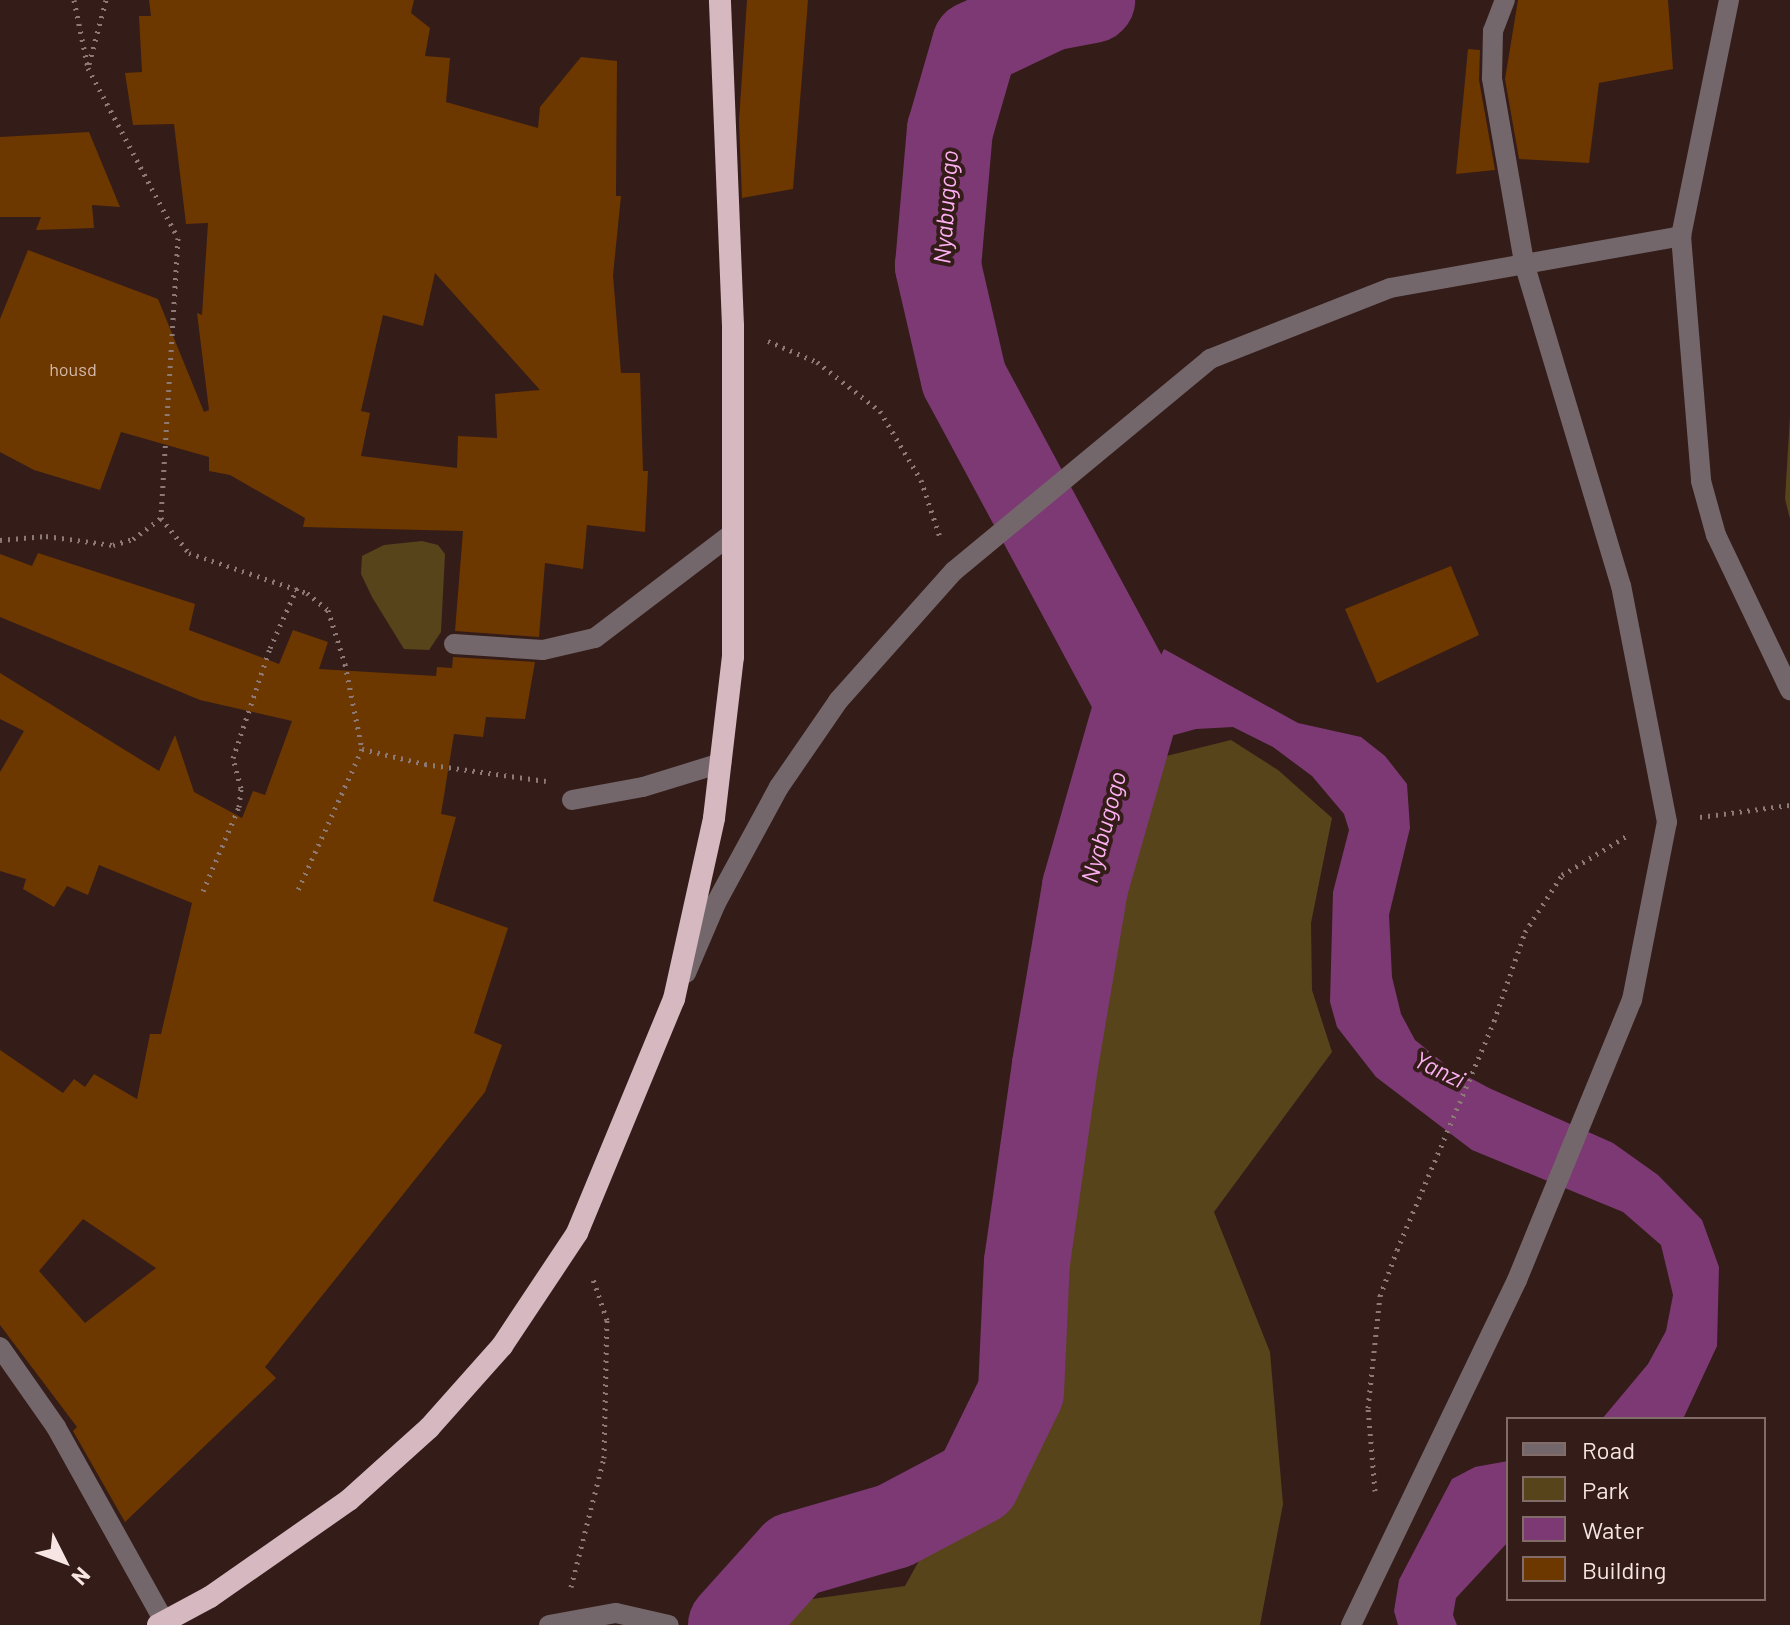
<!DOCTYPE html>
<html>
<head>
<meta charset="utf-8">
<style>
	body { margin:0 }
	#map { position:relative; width:1790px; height:1625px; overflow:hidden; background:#341c19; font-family:Barlow,sans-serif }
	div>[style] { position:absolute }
	.green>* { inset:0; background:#57441b }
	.water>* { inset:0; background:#7d3974 }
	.river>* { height:86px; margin:-43px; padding:0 43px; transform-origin:43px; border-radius:43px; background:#7d3974 }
	.building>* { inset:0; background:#6d3700 }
	.path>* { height:5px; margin-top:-2.5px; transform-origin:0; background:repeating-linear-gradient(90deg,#8d7976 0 2px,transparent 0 8px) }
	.service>* { height:20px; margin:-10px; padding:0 10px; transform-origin:10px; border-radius:10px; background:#74676b }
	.minor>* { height:20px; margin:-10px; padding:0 10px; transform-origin:10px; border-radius:10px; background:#74676b }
	.trunk>* { height:22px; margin:-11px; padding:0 11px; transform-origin:11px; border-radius:11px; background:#d6b8c0 }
	span { translate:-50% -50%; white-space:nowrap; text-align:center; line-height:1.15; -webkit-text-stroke:8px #341c19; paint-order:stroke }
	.number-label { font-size:18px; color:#d4baaa }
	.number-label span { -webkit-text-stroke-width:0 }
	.water-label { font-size:24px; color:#feb1f2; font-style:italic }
	.legend { position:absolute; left:1506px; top:1417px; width:260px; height:184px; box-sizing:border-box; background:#341c19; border:2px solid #826c69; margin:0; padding:10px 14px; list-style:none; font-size:24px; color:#f6e5e2 }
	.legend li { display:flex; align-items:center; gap:16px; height:40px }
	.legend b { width:40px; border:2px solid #826c69 }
	.north { position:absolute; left:24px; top:1521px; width:80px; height:80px; -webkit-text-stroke:6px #341c19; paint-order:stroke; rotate:132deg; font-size:22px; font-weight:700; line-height:32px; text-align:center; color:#f6e5e2 }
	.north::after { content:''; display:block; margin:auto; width:28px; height:36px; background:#f6e5e2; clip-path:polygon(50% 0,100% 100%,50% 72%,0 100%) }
</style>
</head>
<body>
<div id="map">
	<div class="green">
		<i style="clip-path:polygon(1790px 416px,1790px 519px,1785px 499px)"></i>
		<i style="clip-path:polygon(422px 541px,438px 545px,445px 554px,441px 632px,429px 650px,404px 649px,372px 597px,361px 574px,362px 556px,384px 545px)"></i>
		<i style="clip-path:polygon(1231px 740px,1278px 770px,1332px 818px,1311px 923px,1312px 990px,1332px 1052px,1214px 1212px,1270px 1352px,1283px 1504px,1260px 1625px,762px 1625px,791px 1602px,905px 1586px,936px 1530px,988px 1501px,1036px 1386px,1038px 1269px,1110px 848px,1138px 763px)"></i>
	</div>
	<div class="water">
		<i style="clip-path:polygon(1164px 649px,1298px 723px,1361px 737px,1385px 756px,1407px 784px,1410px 828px,1389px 915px,1392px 977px,1401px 1014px,1415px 1040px,1446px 1065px,1489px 1088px,1613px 1143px,1658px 1175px,1702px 1220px,1719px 1267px,1717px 1346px,1683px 1419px,1602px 1419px,1648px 1364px,1666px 1331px,1673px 1295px,1661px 1245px,1623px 1212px,1472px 1150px,1376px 1077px,1337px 1027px,1330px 1002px,1333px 892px,1349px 830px,1344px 814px,1312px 776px,1273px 747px,1233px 727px,1196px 729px,1156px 740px,1138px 702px)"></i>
		<i style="clip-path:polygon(1508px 1461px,1508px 1542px,1456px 1598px,1453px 1615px,1457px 1625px,1398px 1625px,1394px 1611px,1399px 1580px,1452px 1479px,1475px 1467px)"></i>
	</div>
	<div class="river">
		<i style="left:731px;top:1625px;width:94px;rotate:-48deg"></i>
		<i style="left:794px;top:1555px;width:104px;rotate:-16.2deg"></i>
		<i style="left:894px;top:1526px;width:94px;rotate:-27.9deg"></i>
		<i style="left:977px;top:1482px;width:100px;rotate:-63.9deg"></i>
		<i style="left:1021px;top:1392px;width:130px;rotate:-87.4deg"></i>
		<i style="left:1027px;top:1262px;width:199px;rotate:-81.9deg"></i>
		<i style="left:1055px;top:1065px;width:181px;rotate:-80.4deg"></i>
		<i style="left:1085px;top:887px;width:192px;rotate:-74deg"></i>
		<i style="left:1138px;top:702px;width:367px;rotate:-118.3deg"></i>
		<i style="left:964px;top:379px;width:116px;rotate:-103deg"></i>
		<i style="left:938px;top:266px;width:137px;rotate:-85deg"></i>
		<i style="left:950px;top:130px;width:90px;rotate:-73.8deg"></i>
		<i style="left:975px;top:44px;width:83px;rotate:-25.6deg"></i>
		<i style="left:1050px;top:8px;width:43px;rotate:-10.8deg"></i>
	</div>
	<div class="building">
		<i style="clip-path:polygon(evenodd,149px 0,414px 0,411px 13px,430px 28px,425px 56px,450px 58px,446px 102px,538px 128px,540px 107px,581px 57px,617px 61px,616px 196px,621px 196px,613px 275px,621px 373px,640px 373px,643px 471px,648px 471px,645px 532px,587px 525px,583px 569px,545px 563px,539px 637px,455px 631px,463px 531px,303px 527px,305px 518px,230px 475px,209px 471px,209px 457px,121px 432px,100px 490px,34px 470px,0 452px,0 319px,28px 250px,158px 299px,204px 412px,209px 410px,197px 313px,202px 315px,208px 223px,186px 224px,174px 124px,133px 125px,125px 73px,142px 72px,139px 16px,151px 16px,149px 0,435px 273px,540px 390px,495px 394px,497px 438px,458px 436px,457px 468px,361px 456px,370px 413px,361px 411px,383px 315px,423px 326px,435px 273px)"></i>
		<i style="clip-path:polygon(747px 0,808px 0,793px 189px,742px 198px,739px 121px)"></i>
		<i style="clip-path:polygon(1518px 0,1668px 0,1673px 69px,1599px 83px,1589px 163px,1519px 159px,1505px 79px)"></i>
		<i style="clip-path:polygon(1468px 49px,1480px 50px,1479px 80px,1495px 170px,1456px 174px)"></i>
		<i style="clip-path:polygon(89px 132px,120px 207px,92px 205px,94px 228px,36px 230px,41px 217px,0 217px,0 137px)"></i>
		<i style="clip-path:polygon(evenodd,38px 553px,195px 604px,189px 630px,279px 664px,293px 630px,328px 642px,319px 669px,436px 676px,437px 667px,452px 668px,453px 657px,535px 662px,525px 719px,486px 717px,483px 737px,454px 734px,441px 814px,456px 817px,433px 901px,508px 928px,474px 1033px,502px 1045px,485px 1092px,265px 1367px,276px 1378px,125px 1522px,73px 1431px,77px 1427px,0 1325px,0 1050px,63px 1093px,74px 1079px,85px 1087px,94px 1074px,137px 1099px,150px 1034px,161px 1034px,192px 903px,99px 865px,88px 895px,67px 886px,54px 907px,23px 889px,26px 879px,0 871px,0 772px,24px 731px,0 719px,0 673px,159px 771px,175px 735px,194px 792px,242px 818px,253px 791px,265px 795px,292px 721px,200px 700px,0 617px,0 554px,32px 566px,38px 553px,83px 1219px,156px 1268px,85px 1323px,39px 1271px,83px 1219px)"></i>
		<i style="clip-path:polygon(1451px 566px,1479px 635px,1377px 683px,1345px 609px)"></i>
	</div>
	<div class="path">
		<i style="left:74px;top:0;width:69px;rotate:78.4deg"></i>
		<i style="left:88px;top:68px;width:192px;rotate:62.1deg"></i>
		<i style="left:178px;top:238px;width:281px;rotate:93.5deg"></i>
		<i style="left:161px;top:518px;width:45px;rotate:51.3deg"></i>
		<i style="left:189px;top:553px;width:125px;rotate:18.7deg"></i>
		<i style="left:307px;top:593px;width:27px;rotate:39deg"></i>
		<i style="left:328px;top:610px;width:57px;rotate:72.5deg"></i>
		<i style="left:345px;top:664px;width:87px;rotate:78.7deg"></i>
		<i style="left:362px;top:749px;width:155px;rotate:114.4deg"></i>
		<i style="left:89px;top:64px;width:66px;rotate:-75.1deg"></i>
		<i style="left:768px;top:341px;width:53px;rotate:23.2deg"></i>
		<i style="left:817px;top:362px;width:80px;rotate:37.9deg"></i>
		<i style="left:880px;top:411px;width:80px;rotate:59.3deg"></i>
		<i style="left:921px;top:480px;width:60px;rotate:71.6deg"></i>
		<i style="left:0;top:540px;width:46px;rotate:-5deg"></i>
		<i style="left:46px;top:536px;width:68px;rotate:7.7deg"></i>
		<i style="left:113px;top:545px;width:21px;rotate:-17deg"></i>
		<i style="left:133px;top:539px;width:35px;rotate:-37deg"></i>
		<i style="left:362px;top:749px;width:65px;rotate:13.4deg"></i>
		<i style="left:425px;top:764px;width:122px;rotate:8deg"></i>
		<i style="left:1700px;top:817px;width:91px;rotate:-7.6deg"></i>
		<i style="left:203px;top:891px;width:91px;rotate:-66.8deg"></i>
		<i style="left:239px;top:807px;width:19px;rotate:-84deg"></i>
		<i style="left:241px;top:788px;width:31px;rotate:-105deg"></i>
		<i style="left:233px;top:758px;width:116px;rotate:-71.4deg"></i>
		<i style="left:270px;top:648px;width:66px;rotate:-65.8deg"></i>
		<i style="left:1375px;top:1491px;width:83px;rotate:-94.8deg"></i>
		<i style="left:1368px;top:1408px;width:113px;rotate:-83.9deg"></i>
		<i style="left:1380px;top:1296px;width:49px;rotate:-69.7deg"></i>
		<i style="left:1397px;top:1250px;width:249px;rotate:-67deg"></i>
		<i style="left:1494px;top:1021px;width:94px;rotate:-70.8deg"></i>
		<i style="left:1525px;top:932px;width:68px;rotate:-57deg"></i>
		<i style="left:1562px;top:875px;width:77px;rotate:-31.2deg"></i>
		<i style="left:571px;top:1587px;width:133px;rotate:-75.7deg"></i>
		<i style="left:604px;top:1458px;width:138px;rotate:-88.8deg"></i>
		<i style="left:607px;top:1320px;width:46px;rotate:-108.8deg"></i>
	</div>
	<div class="service">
		<i style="left:454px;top:644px;width:89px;rotate:3.9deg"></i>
		<i style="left:543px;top:650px;width:53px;rotate:-13deg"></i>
		<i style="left:595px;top:638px;width:175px;rotate:-37.3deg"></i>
		<i style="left:572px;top:800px;width:72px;rotate:-10.4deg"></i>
		<i style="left:643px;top:787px;width:82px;rotate:-17.1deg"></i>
		<i style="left:0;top:1347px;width:98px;rotate:55deg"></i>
		<i style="left:56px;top:1427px;width:222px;rotate:60.9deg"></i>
	</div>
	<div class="minor">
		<i style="left:1729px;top:0;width:241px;rotate:101.5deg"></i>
		<i style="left:1681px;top:236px;width:246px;rotate:85.3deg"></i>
		<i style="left:1701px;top:481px;width:56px;rotate:74.5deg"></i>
		<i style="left:1716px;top:535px;width:172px;rotate:64.5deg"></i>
		<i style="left:686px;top:973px;width:76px;rotate:-66.8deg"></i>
		<i style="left:716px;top:903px;width:132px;rotate:-61.5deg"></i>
		<i style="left:779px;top:787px;width:104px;rotate:-55.5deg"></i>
		<i style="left:838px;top:701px;width:174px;rotate:-48.3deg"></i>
		<i style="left:954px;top:571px;width:332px;rotate:-39.6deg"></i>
		<i style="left:1210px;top:359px;width:193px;rotate:-21.5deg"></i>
		<i style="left:1390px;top:288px;width:296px;rotate:-10.1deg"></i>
		<i style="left:549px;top:1625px;width:68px;rotate:-10.2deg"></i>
		<i style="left:616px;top:1613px;width:54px;rotate:12.8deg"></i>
		<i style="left:1351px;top:1625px;width:383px;rotate:-64.3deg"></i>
		<i style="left:1517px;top:1280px;width:303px;rotate:-67.7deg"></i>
		<i style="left:1632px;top:1000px;width:181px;rotate:-78.9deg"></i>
		<i style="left:1667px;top:822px;width:240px;rotate:-101deg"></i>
		<i style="left:1621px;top:586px;width:338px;rotate:-106.7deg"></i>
		<i style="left:1524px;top:262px;width:187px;rotate:-99.9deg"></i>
		<i style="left:1492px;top:78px;width:47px;rotate:-88.8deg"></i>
		<i style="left:1493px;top:31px;width:33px;rotate:-69deg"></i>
	</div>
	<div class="trunk">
		<i style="left:158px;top:1625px;width:59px;rotate:-28.3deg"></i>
		<i style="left:210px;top:1597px;width:169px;rotate:-34.9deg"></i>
		<i style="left:349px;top:1500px;width:108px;rotate:-42deg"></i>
		<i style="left:429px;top:1428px;width:110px;rotate:-48.3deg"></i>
		<i style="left:502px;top:1346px;width:136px;rotate:-56.4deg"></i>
		<i style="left:577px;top:1233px;width:253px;rotate:-67.5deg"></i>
		<i style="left:674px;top:999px;width:185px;rotate:-77.5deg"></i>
		<i style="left:714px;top:818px;width:162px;rotate:-83.3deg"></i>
		<i style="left:733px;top:657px;width:331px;rotate:-90deg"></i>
		<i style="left:733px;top:326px;width:326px;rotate:-92.3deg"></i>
	</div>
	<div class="number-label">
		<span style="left:73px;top:369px">housd</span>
	</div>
	<div class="water-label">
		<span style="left:945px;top:207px;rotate:-86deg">Nyabugogo</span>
		<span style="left:1103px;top:827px;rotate:-75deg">Nyabugogo</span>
		<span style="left:1440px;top:1069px;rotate:26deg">Yanzi</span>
	</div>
	<ul class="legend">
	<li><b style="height:10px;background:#74676b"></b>Road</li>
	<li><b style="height:22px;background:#57441b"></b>Park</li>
	<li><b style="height:22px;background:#7d3974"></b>Water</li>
	<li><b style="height:22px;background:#6d3700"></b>Building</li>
	</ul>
	<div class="north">N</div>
</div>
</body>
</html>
